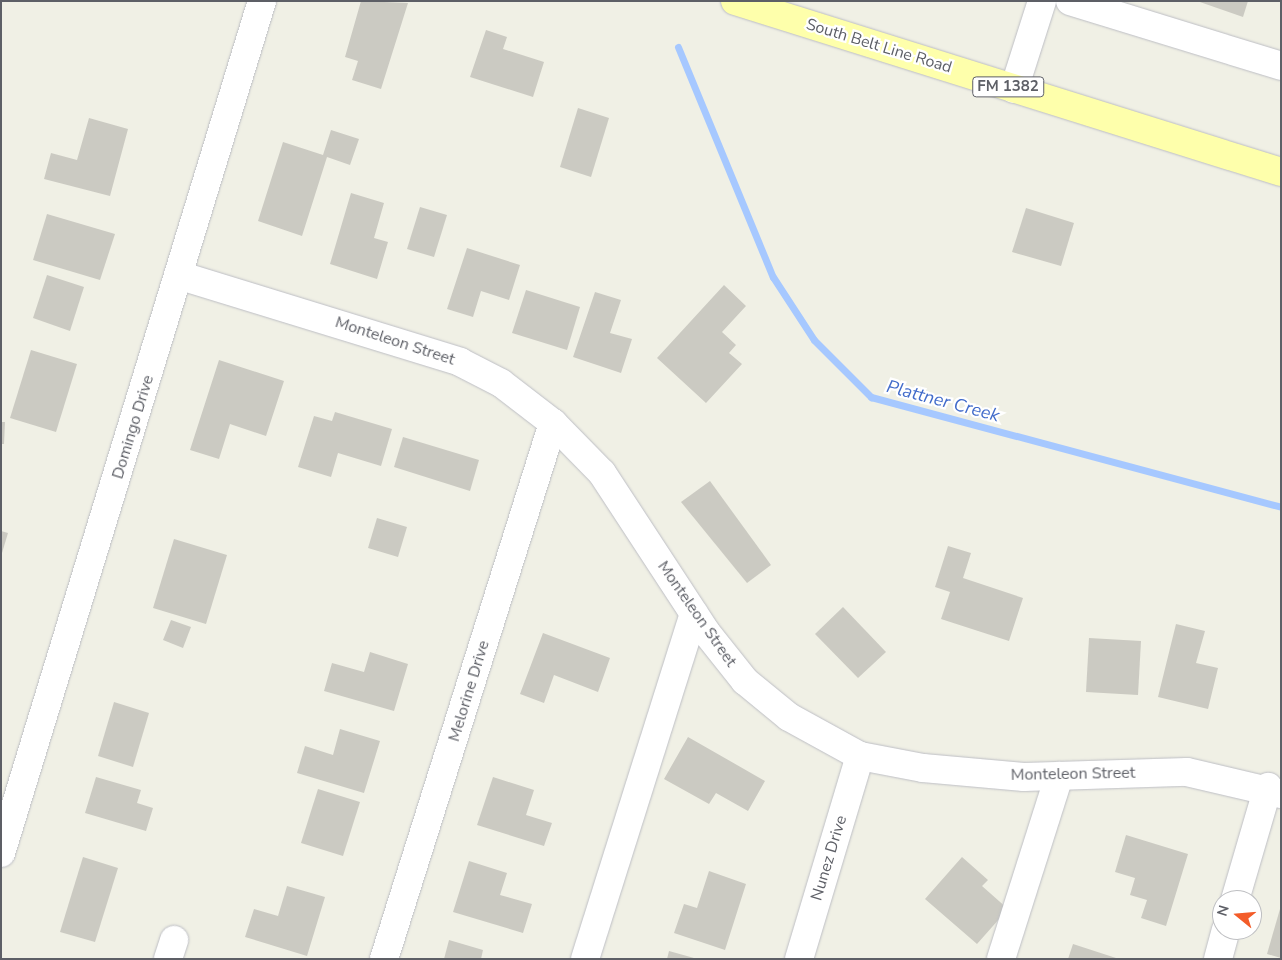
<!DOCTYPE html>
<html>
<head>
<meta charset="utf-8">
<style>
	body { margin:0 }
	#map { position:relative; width:1282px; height:960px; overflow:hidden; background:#f0f0e5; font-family:"Nunito Sans",sans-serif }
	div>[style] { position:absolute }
	.stream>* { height:7px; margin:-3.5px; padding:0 3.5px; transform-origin:3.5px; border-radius:3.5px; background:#a6c8ff }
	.building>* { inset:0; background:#cbcac2 }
	.roads { filter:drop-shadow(0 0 1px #bdbec4) drop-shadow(0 0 1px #bdbec4) }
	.minor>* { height:28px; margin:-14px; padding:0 14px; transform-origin:14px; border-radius:14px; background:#fff }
	.major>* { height:28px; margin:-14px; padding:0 14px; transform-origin:14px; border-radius:14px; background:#feffab }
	span { translate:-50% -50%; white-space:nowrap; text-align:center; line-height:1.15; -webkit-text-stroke:4.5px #fff; paint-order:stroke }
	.shield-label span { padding:1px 4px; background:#fff; border:1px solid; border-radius:4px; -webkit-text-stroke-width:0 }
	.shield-label { font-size:15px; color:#5d5f66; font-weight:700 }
	.street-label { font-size:16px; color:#5d5f66 }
	.water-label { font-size:18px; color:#416bca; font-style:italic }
	.frame { position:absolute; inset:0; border:2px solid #5d5f66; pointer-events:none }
	.north { position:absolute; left:1212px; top:890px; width:50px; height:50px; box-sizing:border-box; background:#fff; border:1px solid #bebfc2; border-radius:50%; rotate:287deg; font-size:14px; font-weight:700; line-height:20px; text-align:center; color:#5d5f66 }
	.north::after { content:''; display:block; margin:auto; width:18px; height:22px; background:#f35c29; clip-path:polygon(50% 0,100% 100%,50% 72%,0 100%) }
</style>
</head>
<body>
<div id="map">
	<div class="stream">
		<i style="left:678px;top:47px;width:249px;rotate:67.6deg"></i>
		<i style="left:773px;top:277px;width:75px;rotate:56.9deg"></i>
		<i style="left:814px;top:340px;width:81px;rotate:45deg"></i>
		<i style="left:871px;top:397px;width:424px;rotate:15deg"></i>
	</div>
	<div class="building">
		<i style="clip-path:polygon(361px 1px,408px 3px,381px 89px,352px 80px,358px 61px,345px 57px)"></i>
		<i style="clip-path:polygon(1197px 1px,1248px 1px,1243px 17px)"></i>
		<i style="clip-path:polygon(486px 30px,507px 37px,503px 49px,544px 62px,533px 97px,470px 77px)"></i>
		<i style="clip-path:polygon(578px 108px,609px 118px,591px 177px,560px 167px)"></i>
		<i style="clip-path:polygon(89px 118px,128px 129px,110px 196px,44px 179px,51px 153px,77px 160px)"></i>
		<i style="clip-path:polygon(331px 130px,359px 139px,350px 165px,327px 157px,302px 236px,258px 221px,283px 142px,323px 155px)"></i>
		<i style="clip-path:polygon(351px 193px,384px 203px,374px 238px,388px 242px,377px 279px,330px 264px)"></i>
		<i style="clip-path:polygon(420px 207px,447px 215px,434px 257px,407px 249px)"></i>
		<i style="clip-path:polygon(1026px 208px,1074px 223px,1061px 266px,1012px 252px)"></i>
		<i style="clip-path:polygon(47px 214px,115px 234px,100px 280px,33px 260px)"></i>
		<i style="clip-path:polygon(467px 248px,520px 265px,509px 300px,481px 291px,473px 317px,447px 309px)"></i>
		<i style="clip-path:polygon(47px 275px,84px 287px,70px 331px,33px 318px)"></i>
		<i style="clip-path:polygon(724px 285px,746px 306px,722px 332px,736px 345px,729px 353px,742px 364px,706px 403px,657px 358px)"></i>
		<i style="clip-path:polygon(526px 290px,580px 307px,567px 350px,512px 333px)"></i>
		<i style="clip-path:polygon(595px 292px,621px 300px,610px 333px,632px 339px,621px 373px,573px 357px)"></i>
		<i style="clip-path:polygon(31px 350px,77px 364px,56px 432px,10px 418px)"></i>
		<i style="clip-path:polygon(219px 360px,284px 381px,266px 436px,230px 424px,219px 459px,190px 450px)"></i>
		<i style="clip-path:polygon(335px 412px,392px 429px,381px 466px,338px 453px,331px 477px,298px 467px,314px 416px,332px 421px)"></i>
		<i style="clip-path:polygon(1px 422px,5px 422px,4px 444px,1px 444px)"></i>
		<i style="clip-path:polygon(403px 437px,479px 460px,470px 491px,394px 467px)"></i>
		<i style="clip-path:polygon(710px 481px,771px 565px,747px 583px,681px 502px)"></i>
		<i style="clip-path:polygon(377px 518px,407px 527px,398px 557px,368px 548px)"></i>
		<i style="clip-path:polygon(1px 531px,8px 533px,2px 553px,1px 552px)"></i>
		<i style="clip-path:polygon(174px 539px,227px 555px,206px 624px,153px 608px)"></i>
		<i style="clip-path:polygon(948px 546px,971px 553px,963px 578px,1023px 598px,1009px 641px,941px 619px,950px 592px,935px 587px)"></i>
		<i style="clip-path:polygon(843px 607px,886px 652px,858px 678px,815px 634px)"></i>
		<i style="clip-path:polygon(171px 620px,191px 627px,183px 648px,163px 640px)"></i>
		<i style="clip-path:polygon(1176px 624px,1205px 631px,1196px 663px,1218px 668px,1208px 709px,1158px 697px)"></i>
		<i style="clip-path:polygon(543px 633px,610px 658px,598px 692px,554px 675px,544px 703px,520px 694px)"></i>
		<i style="clip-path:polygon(1089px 638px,1141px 641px,1138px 695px,1086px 692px)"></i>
		<i style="clip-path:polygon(370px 652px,408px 664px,394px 711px,324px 691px,332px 663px,364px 672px)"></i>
		<i style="clip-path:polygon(114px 702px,149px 713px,133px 767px,98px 756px)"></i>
		<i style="clip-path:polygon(340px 729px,380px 741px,364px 793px,297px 773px,305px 746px,333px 755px)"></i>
		<i style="clip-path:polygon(688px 737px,765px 781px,748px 811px,716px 793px,709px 804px,664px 779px)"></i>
		<i style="clip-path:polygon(96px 777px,141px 790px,137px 803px,153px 808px,146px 831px,85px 813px)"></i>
		<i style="clip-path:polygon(493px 777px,534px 790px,526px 815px,552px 823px,544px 846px,477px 825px)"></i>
		<i style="clip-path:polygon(318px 789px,360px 802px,343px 856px,301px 843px)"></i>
		<i style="clip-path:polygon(1126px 835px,1188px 854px,1166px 926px,1141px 918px,1147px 900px,1130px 895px,1135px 878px,1115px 872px)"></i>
		<i style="clip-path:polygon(83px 857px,118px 868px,95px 942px,60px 932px)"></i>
		<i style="clip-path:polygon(962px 857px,988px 880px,982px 886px,1008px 909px,977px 944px,925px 899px)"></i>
		<i style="clip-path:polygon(469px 861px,507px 873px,500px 895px,532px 904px,523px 933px,453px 912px)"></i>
		<i style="clip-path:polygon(709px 871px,746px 884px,725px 950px,674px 933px,684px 904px,697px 908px)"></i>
		<i style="clip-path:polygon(287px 886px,325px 897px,307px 956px,245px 937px,254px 909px,278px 916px)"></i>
		<i style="clip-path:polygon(1280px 909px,1281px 910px,1281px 958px,1267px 954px)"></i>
		<i style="clip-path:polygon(449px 940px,483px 950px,481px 959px,444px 959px)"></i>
		<i style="clip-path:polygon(1073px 944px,1116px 958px,1116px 959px,1068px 959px)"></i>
		<i style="clip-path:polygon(669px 951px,694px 958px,694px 959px,667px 959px)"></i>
	</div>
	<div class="roads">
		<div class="minor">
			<i style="left:1070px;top:1px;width:221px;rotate:17.1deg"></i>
			<i style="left:1014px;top:89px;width:92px;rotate:-72.3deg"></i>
			<i style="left:178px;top:275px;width:295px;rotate:17.1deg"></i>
			<i style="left:460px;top:362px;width:46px;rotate:27.1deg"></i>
			<i style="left:501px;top:383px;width:66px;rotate:37.6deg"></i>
			<i style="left:553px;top:423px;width:70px;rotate:45.6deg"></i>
			<i style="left:602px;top:473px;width:190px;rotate:56.8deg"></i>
			<i style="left:706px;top:632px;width:63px;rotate:51.5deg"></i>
			<i style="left:745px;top:681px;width:57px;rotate:39.3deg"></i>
			<i style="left:789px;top:717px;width:81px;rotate:28.8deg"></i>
			<i style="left:860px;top:756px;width:64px;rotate:10.8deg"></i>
			<i style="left:923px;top:768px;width:101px;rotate:5.1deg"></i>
			<i style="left:1024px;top:777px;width:163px;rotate:-1.8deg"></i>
			<i style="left:1187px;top:772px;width:97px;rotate:13.2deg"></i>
			<i style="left:1px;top:853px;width:891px;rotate:-72.97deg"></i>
			<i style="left:1235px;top:900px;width:118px;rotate:-73.7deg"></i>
			<i style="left:168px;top:959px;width:20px;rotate:-72deg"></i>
			<i style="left:384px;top:959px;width:562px;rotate:-72.5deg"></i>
			<i style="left:585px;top:959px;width:362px;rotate:-72.5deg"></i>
			<i style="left:799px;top:959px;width:212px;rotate:-73.3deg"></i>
			<i style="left:1001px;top:959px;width:192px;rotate:-72.4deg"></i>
			<i style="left:1218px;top:959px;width:30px;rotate:-75deg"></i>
		</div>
		<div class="major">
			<i style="left:735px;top:1px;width:572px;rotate:17.39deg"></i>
		</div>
	</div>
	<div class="shield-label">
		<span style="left:1008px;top:87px">FM 1382</span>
	</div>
	<div class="street-label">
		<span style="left:879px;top:46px;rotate:17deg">South Belt Line Road</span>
		<span style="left:395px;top:341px;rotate:18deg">Monteleon Street</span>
		<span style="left:133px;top:427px;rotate:-73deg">Domingo Drive</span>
		<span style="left:697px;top:614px;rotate:55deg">Monteleon Street</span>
		<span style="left:469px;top:691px;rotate:-73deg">Melorine Drive</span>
		<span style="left:1073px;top:774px;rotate:-1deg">Monteleon Street</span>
		<span style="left:829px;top:858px;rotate:-73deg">Nunez Drive</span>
	</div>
	<div class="water-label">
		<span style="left:943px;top:401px;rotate:15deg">Plattner Creek</span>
	</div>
	<div class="frame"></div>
	<div class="north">N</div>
</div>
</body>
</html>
